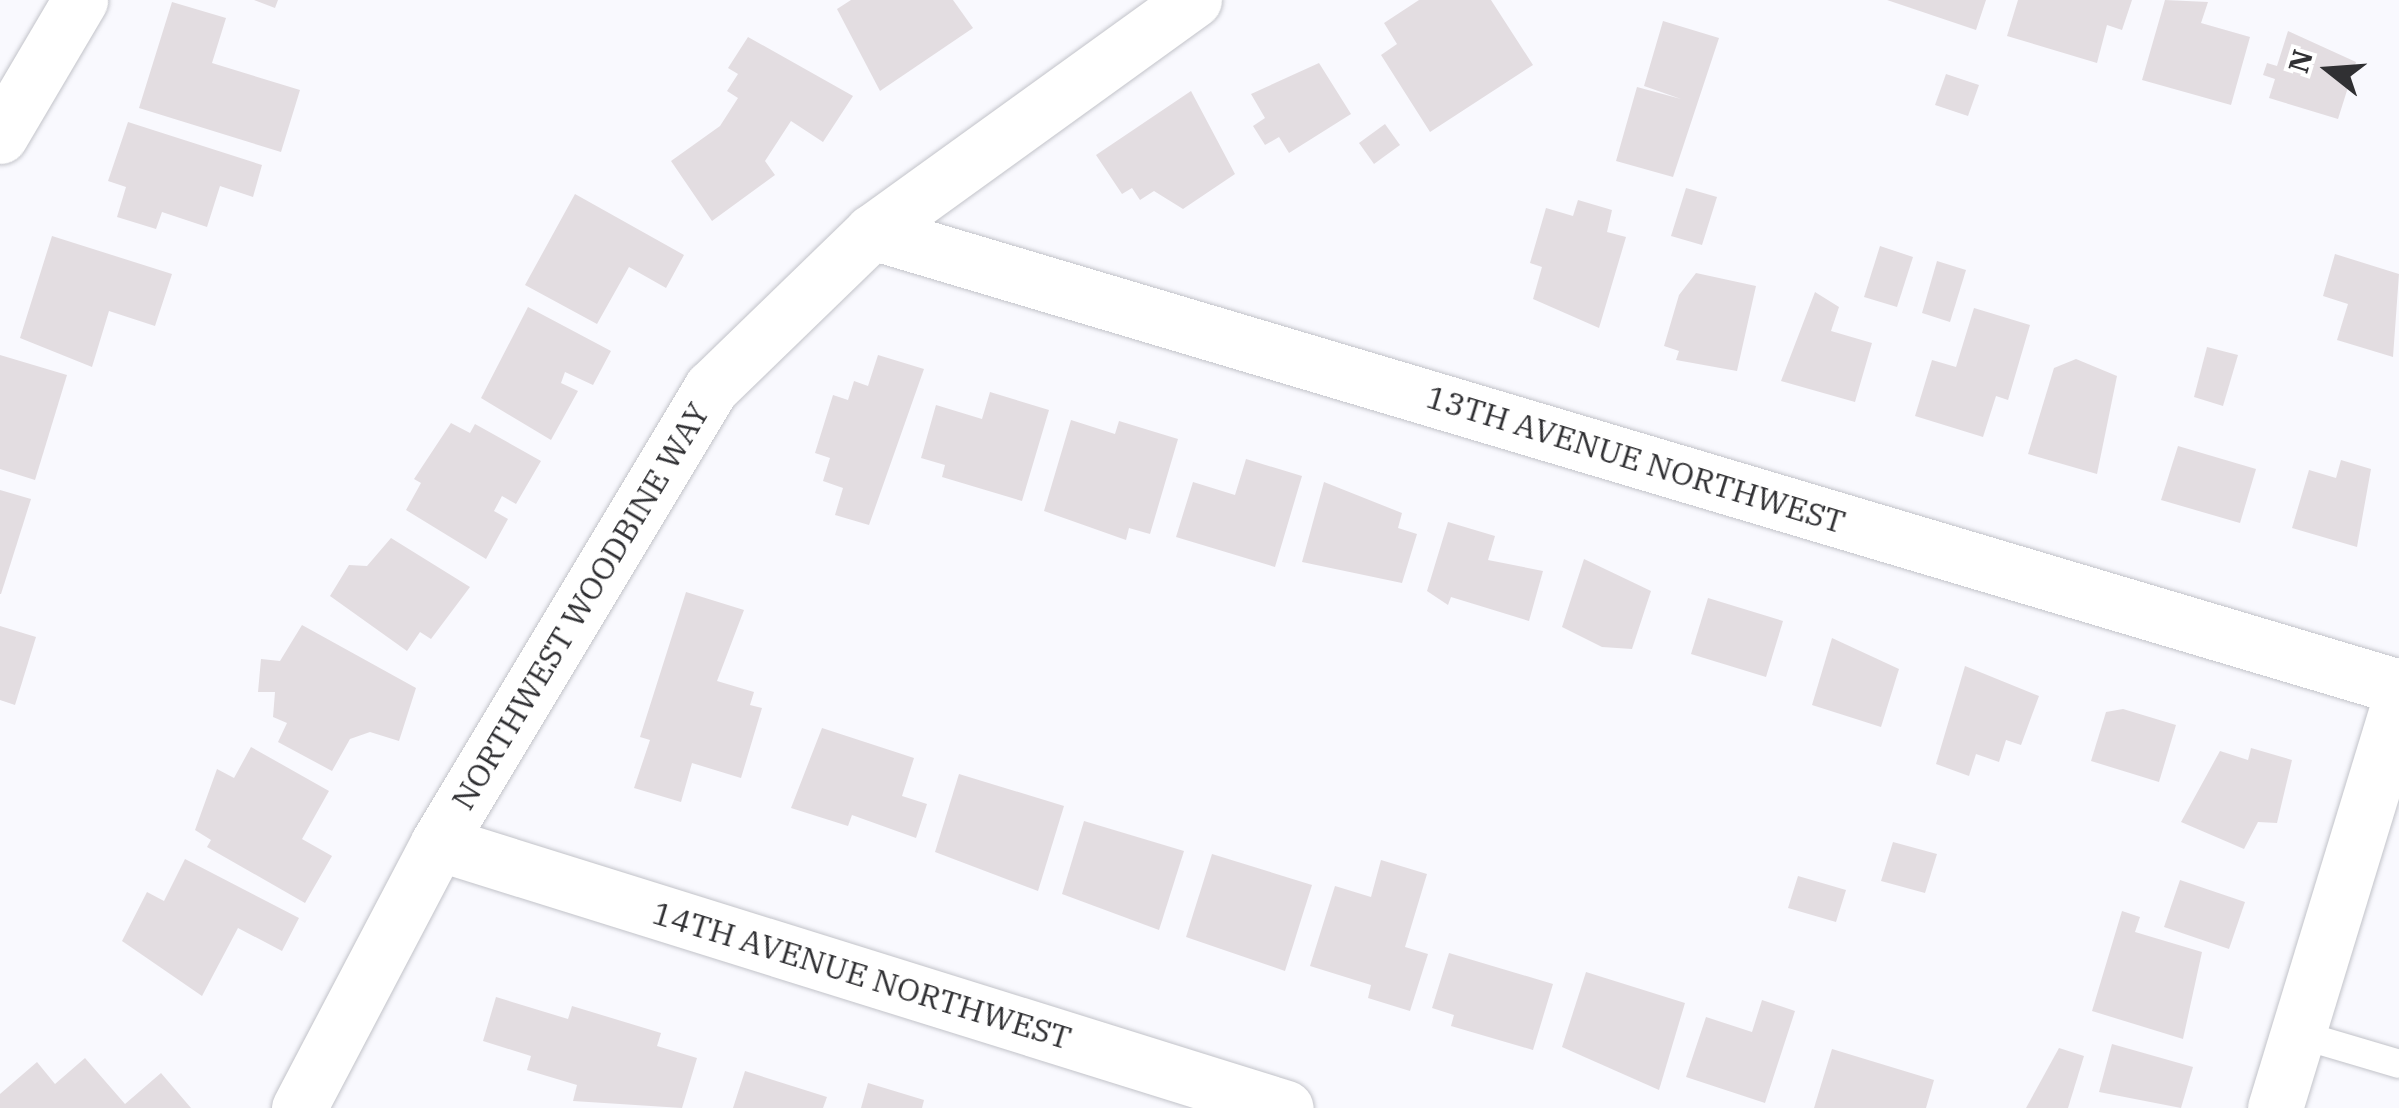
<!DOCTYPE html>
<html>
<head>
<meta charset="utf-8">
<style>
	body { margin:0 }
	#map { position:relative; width:2399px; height:1108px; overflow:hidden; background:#f9f9fe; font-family:"IBM Plex Serif",serif }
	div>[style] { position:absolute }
	.building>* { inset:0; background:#e3dde1 }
	.roads { filter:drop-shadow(0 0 2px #c2c3c9) drop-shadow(0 0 2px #c2c3c9) }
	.lane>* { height:28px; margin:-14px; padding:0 14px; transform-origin:14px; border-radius:14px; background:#fff }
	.street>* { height:55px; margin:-27.5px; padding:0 27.5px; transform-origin:27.5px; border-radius:27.5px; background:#fff }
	span { translate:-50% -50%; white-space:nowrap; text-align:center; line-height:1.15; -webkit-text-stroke:10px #fff; paint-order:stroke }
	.street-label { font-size:32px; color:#303033 }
	.north { position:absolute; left:2279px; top:20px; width:100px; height:100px; -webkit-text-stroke:8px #fff; paint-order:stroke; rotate:287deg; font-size:28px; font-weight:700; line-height:40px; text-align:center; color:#303033 }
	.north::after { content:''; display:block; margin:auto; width:35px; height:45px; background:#303033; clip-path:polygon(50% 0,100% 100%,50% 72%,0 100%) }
</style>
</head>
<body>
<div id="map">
	<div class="building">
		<i style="clip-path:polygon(254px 0,278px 0,275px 8px)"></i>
		<i style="clip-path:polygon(851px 0,953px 0,973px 28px,880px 91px,837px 9px)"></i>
		<i style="clip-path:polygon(1419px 0,1491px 0,1533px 65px,1430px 132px,1381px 55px,1397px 44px,1384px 23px)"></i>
		<i style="clip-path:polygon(1887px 0,1986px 0,1976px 30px)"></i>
		<i style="clip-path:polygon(2018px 0,2132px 0,2122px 30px,2107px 25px,2097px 63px,2007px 36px)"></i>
		<i style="clip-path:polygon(2165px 0,2208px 2px,2201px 23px,2250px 37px,2231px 105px,2142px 80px)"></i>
		<i style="clip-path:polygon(172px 2px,226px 18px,212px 63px,300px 90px,281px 152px,139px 108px)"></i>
		<i style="clip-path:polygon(1663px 21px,1719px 38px,1673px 177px,1616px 161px,1637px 87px,1681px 99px,1644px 86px)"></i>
		<i style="clip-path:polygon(2288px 31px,2356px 62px,2338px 119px,2269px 98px,2275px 79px,2263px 75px,2267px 63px,2277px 66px)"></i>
		<i style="clip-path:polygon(748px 37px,853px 96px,823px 142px,791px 121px,765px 161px,775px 175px,712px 221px,671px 161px,720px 126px,738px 98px,727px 91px,738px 74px,728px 68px)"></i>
		<i style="clip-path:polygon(1319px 63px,1351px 114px,1289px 153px,1279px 137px,1265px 145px,1253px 126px,1265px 118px,1251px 94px)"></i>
		<i style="clip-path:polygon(1946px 74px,1979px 85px,1968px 116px,1935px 105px)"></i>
		<i style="clip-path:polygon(1191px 91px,1235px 174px,1183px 209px,1154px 191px,1140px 200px,1132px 188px,1122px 194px,1096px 155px)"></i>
		<i style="clip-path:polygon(128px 122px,262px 165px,253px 197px,220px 186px,207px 227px,162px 212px,156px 229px,117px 217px,126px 187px,108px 181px)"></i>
		<i style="clip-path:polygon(1385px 124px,1400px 145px,1374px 164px,1359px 143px)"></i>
		<i style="clip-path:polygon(1686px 188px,1717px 197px,1702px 245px,1671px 236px)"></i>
		<i style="clip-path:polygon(575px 194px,684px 255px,666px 288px,629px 267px,597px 324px,525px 285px)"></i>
		<i style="clip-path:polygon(1578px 200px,1612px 210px,1607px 232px,1626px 237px,1599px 328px,1533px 299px,1542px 267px,1530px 263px,1546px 208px,1573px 216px)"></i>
		<i style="clip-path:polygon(52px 236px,172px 274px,155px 326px,109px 311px,92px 367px,20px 338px)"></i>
		<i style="clip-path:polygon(1880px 246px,1913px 257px,1897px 307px,1864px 297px)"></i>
		<i style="clip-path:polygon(2335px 254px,2399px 274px,2393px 357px,2337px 340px,2348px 304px,2323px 296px)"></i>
		<i style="clip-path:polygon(1937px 261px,1966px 270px,1950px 322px,1922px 313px)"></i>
		<i style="clip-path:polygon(1696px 273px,1756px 286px,1737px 371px,1676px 360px,1679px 351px,1664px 346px,1679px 295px)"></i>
		<i style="clip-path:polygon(1815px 292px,1839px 307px,1831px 331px,1872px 343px,1855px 402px,1781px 381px)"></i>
		<i style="clip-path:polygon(528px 307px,611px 351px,593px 385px,565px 372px,561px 383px,578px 391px,551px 440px,481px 398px)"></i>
		<i style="clip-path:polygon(1974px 308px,2030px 325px,2008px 400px,1996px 396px,1983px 437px,1915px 416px,1932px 360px,1956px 367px)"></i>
		<i style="clip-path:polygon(2207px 347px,2238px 355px,2223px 406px,2194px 397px)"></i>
		<i style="clip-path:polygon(0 355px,67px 375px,35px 480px,0 469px)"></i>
		<i style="clip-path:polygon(878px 355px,924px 369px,869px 525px,835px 515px,843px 488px,823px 481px,830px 458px,815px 453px,833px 395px,848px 400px,854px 381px,868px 386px)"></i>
		<i style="clip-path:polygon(2076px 359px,2117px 376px,2097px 474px,2028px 454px,2054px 368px)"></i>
		<i style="clip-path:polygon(990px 392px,1049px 410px,1022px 501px,942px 477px,945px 465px,921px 458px,936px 405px,982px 419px)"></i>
		<i style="clip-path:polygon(1071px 420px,1115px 434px,1119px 421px,1178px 439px,1150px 534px,1129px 528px,1126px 540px,1044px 511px)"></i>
		<i style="clip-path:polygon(451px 423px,470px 433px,475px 424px,541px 461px,516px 504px,502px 496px,494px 511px,508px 519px,486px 559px,406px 510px,421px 483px,414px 479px)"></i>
		<i style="clip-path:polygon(2178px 446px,2256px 469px,2240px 523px,2161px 500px)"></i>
		<i style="clip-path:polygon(1246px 459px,1302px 476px,1275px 567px,1176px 537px,1193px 482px,1235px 495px)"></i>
		<i style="clip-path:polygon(2341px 460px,2371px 469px,2357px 547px,2292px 528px,2309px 470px,2336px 478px)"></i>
		<i style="clip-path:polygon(1324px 482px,1402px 513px,1398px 528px,1417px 534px,1402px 583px,1302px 562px)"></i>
		<i style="clip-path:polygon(0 490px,31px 499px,1px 594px,0 594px)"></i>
		<i style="clip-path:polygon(1448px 522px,1495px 536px,1488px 560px,1543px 571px,1529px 621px,1451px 597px,1448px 605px,1427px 591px)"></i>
		<i style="clip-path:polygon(391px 538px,470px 587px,431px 639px,420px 632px,407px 651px,330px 596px,349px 565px,367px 566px)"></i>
		<i style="clip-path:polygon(1584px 559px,1651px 591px,1632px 649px,1602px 647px,1562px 627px)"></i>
		<i style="clip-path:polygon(686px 592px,744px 610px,717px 681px,754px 692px,750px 705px,762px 708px,741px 778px,692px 763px,681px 802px,634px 788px,650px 740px,640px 737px)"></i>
		<i style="clip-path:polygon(1708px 598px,1783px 621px,1766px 677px,1691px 654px)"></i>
		<i style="clip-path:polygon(302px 625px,416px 688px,399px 741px,370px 732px,350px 739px,332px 771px,278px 742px,287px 723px,273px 717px,275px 692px,258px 692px,261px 659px,280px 661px)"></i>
		<i style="clip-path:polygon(0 626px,36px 637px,15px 705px,0 700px)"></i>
		<i style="clip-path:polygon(1832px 638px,1899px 669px,1881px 727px,1812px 705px)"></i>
		<i style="clip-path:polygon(1965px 666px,2039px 696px,2021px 745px,2006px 740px,1999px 762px,1976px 754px,1969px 776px,1936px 764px)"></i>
		<i style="clip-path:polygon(2123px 709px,2176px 725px,2159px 782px,2091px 761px,2106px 712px)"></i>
		<i style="clip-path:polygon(822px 728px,914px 758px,902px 796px,927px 804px,916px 838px,852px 815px,848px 826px,791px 808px)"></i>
		<i style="clip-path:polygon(251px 747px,329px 791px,302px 839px,332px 856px,305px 903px,207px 847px,211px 840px,195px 830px,217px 769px,234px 778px)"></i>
		<i style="clip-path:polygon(2251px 748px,2292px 760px,2277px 823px,2258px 822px,2244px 849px,2181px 822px,2220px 751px,2248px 760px)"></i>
		<i style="clip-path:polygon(959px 774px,1064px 806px,1038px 891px,935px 852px)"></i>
		<i style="clip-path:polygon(1084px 821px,1184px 851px,1159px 930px,1062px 894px)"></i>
		<i style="clip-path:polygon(1893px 842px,1937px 854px,1925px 893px,1881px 881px)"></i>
		<i style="clip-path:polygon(1212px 854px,1312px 885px,1285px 971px,1186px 937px)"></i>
		<i style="clip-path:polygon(185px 859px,299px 918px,282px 951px,238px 928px,202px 996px,122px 941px,147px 892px,164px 901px)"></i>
		<i style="clip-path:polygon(1381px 860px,1427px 874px,1405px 947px,1428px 954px,1410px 1011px,1368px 998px,1371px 985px,1310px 966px,1335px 886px,1371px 897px)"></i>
		<i style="clip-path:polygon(1798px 876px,1846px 890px,1836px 922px,1788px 908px)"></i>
		<i style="clip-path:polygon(2180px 880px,2245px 902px,2229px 949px,2164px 927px)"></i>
		<i style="clip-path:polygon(2122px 911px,2140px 917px,2135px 932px,2202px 952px,2183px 1039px,2092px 1011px)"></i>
		<i style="clip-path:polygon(1449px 953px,1553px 984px,1533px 1050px,1451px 1026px,1454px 1015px,1432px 1008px)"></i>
		<i style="clip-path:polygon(1586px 972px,1685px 1003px,1659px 1090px,1562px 1047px)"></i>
		<i style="clip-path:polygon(496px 997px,568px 1019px,572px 1006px,661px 1033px,657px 1046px,697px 1058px,682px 1108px,573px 1101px,577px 1085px,527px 1070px,531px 1056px,483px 1041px)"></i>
		<i style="clip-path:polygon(1762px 1000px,1795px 1011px,1765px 1103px,1686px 1077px,1706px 1017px,1752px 1032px)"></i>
		<i style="clip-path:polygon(2112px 1044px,2193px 1067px,2181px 1108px,2099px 1092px)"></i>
		<i style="clip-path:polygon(2059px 1048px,2084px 1056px,2068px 1108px,2026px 1108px)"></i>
		<i style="clip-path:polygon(1832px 1049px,1934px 1080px,1926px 1108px,1814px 1108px)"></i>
		<i style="clip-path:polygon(85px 1058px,125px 1104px,161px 1073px,191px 1108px,0 1108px,0 1094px,37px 1062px,55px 1084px)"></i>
		<i style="clip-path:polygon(745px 1071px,827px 1097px,823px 1108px,733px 1108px)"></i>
		<i style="clip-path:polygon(868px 1083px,924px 1100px,922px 1108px,861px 1108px)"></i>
	</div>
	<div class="roads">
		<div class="lane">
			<i style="left:2298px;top:1034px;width:105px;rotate:16.5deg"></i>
		</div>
		<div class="street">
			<i style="left:0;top:136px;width:158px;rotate:-59.5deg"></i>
			<i style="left:872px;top:232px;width:1593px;rotate:16.59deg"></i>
			<i style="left:438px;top:843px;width:888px;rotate:17.35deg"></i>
			<i style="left:299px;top:1108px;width:299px;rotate:-62.3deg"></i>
			<i style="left:438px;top:843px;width:531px;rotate:-59.04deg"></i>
			<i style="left:711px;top:388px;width:224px;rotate:-44.1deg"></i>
			<i style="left:872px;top:232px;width:397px;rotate:-35.8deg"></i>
			<i style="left:2275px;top:1108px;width:424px;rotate:-73deg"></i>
		</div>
	</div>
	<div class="street-label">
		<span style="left:1636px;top:459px;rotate:17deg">13TH AVENUE NORTHWEST</span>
		<span style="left:580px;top:606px;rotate:-59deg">NORTHWEST WOODBINE WAY</span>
		<span style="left:862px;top:975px;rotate:17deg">14TH AVENUE NORTHWEST</span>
	</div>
	<div class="north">N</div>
</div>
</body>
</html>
